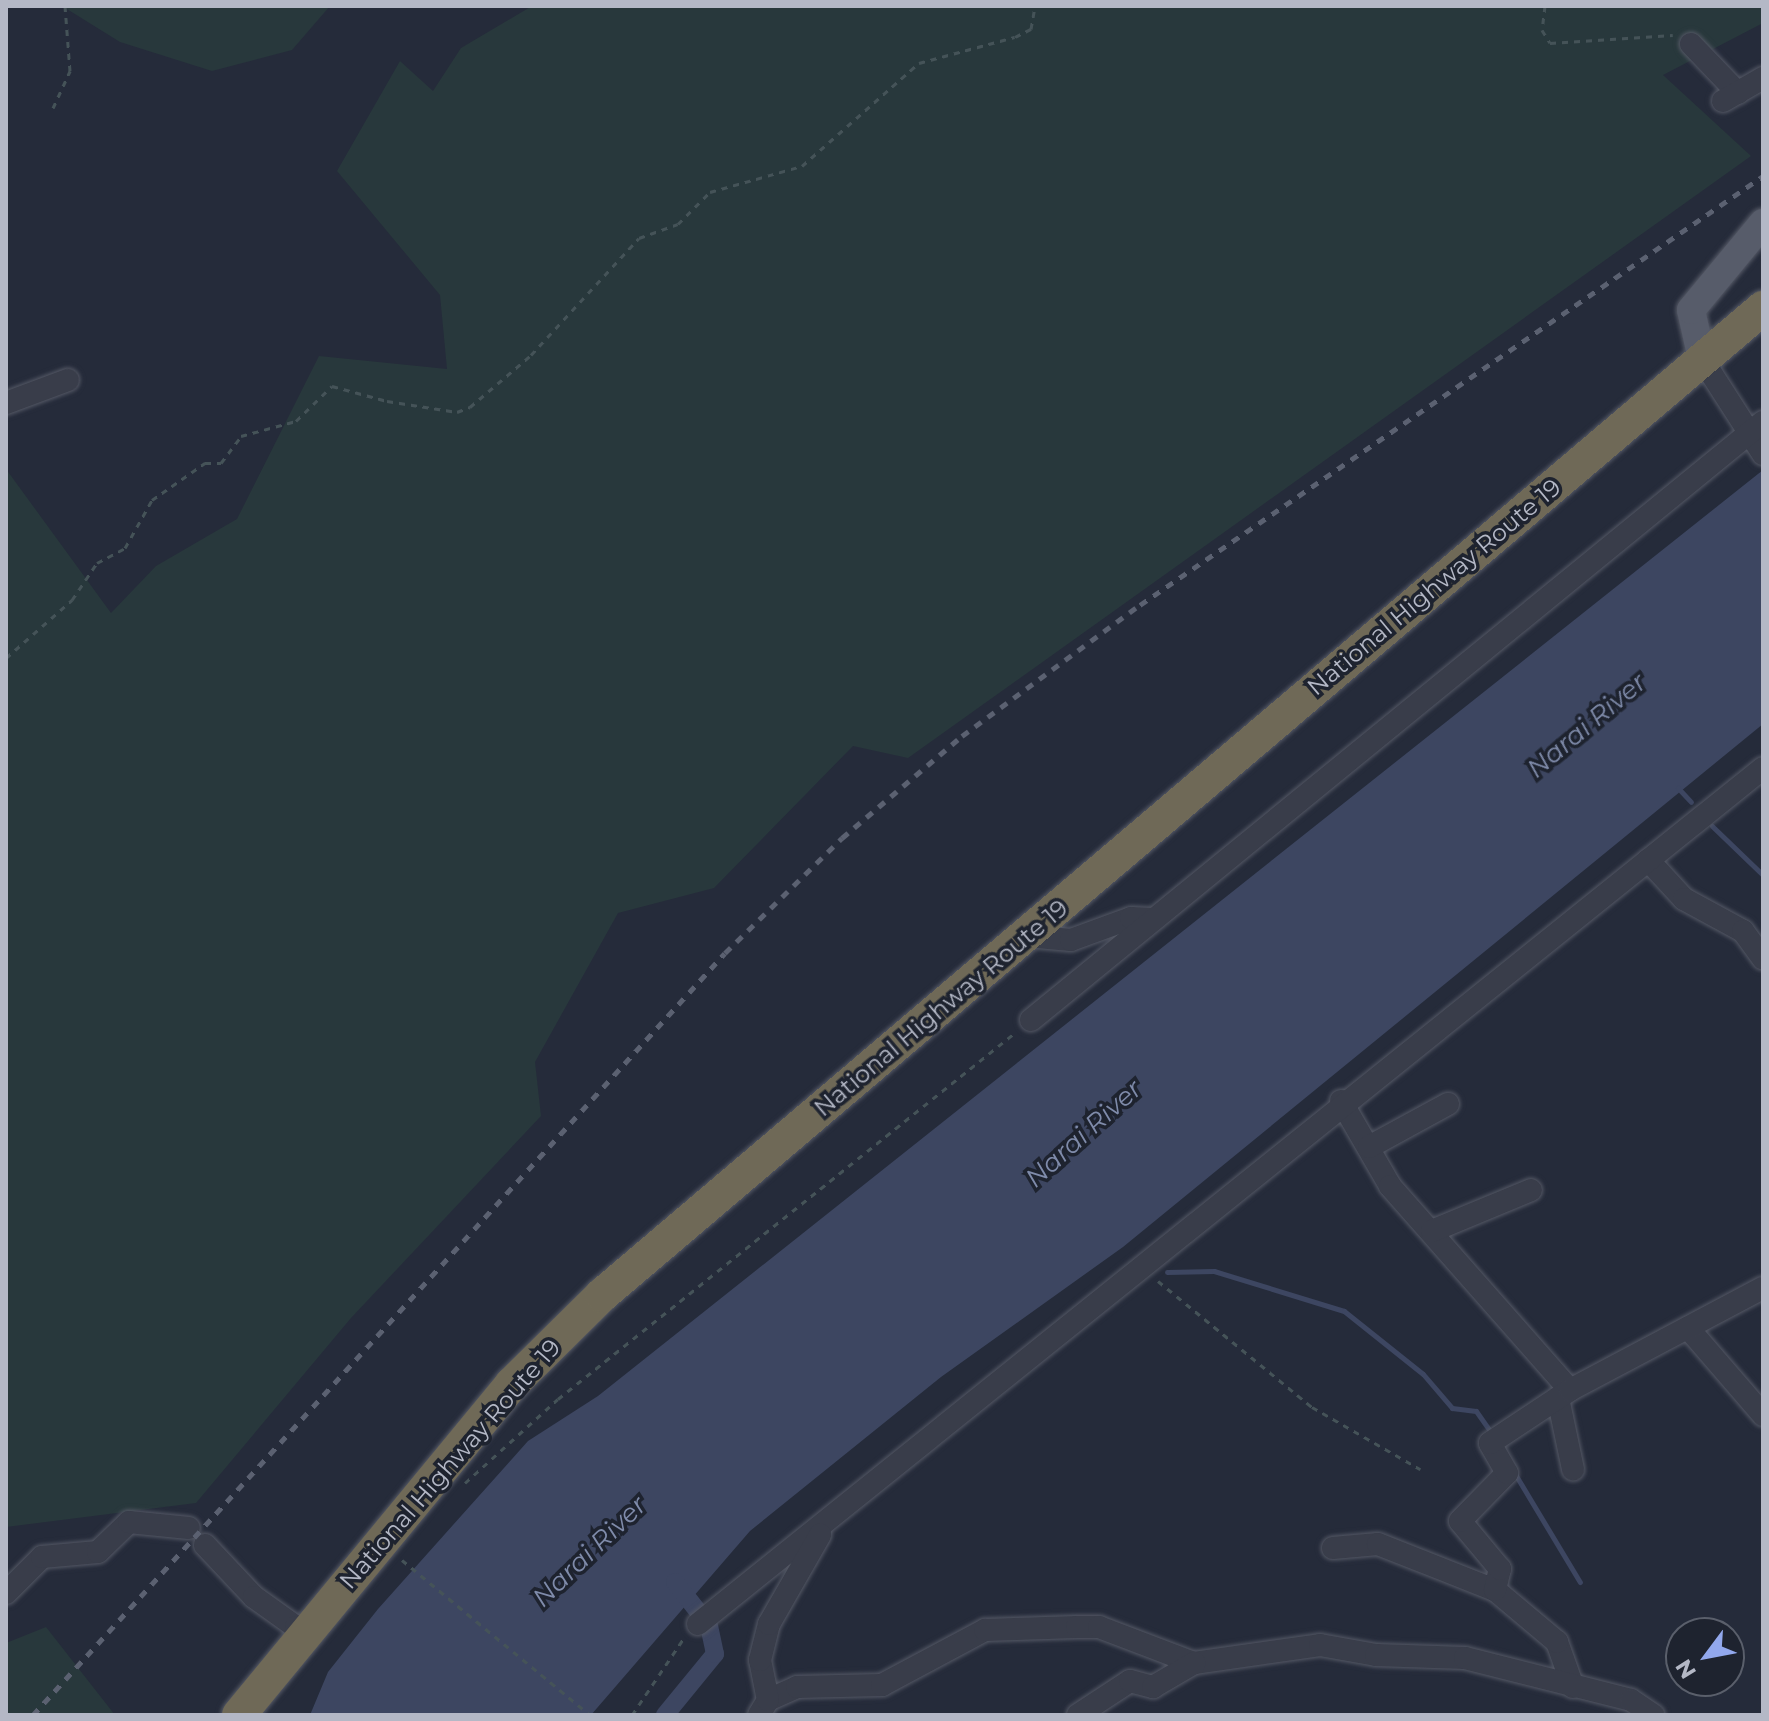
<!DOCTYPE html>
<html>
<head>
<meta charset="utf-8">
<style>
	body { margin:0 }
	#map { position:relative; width:1769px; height:1721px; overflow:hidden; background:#252b3a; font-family:Montserrat,sans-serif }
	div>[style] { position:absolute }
	.green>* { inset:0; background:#28383c }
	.water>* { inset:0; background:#3d4661 }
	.stream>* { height:5px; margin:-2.5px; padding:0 2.5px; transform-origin:2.5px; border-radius:2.5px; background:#3d4661 }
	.canal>* { height:18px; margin:-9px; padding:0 9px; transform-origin:9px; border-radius:9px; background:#3d4661 }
	.path>* { height:3px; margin-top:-1.5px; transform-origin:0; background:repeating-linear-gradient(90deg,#455358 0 6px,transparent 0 12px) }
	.roads { filter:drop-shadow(0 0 2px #545865) drop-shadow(0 0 2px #545865) }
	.minor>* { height:22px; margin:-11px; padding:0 11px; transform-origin:11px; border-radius:11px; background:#393d4a }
	.major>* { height:28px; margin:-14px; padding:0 14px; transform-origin:14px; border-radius:14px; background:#575c6a }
	.highway>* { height:34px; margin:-17px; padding:0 17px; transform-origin:17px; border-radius:17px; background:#6f6957 }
	.rail>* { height:5px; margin-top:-2.5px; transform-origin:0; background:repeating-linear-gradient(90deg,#5b6171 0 8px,transparent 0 16px) }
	span { translate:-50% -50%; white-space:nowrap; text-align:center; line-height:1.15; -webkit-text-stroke:7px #1e232f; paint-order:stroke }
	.street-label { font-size:24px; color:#b4b8c6 }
	.water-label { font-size:26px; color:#7f8baa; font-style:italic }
	.frame { position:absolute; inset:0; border:8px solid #b4b8c6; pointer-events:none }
	.north { position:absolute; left:1665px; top:1617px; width:80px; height:80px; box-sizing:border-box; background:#1e232f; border:2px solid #5a5f6b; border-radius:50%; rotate:238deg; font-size:22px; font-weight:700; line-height:32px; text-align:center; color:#b4b8c6 }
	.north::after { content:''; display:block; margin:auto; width:28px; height:36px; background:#92a8ed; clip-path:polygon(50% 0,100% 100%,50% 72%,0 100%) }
</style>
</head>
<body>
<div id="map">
	<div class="green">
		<i style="clip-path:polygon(62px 6px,330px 6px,292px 50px,212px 71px,120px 42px)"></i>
		<i style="clip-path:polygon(532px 6px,1763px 6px,1763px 23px,1663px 75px,1751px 156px,908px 758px,853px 746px,714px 888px,618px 913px,535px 1062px,541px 1116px,351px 1318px,196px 1503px,6px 1527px,6px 469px,111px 613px,156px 566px,237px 519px,319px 356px,447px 369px,440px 295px,337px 171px,400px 61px,433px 91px,461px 48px)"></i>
		<i style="clip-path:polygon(46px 1627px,115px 1715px,6px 1715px,6px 1643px)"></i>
	</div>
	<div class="water">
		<i style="clip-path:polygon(1763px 470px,1763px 724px,1123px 1247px,941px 1377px,750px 1531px,591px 1715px,310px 1715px,328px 1672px,378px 1609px,528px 1441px,598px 1396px)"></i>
	</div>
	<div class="stream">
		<i style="left:1678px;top:788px;width:19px;rotate:47deg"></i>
		<i style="left:1712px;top:826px;width:71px;rotate:43.9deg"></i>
		<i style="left:1167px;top:1272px;width:47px;rotate:-1.2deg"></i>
		<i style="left:1214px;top:1271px;width:136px;rotate:17.1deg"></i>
		<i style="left:1344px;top:1311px;width:101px;rotate:38.6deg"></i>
		<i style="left:1423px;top:1374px;width:45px;rotate:49.5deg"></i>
		<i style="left:1452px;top:1408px;width:24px;rotate:7deg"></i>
		<i style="left:1476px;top:1411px;width:28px;rotate:55deg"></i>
		<i style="left:1515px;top:1474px;width:126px;rotate:59deg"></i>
	</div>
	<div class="canal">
		<i style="left:675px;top:1582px;width:37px;rotate:52deg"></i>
		<i style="left:665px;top:1715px;width:79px;rotate:-50.7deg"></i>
		<i style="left:715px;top:1654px;width:29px;rotate:-102deg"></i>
	</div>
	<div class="path">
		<i style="left:1545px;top:6px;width:24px;rotate:97deg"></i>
		<i style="left:1542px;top:30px;width:15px;rotate:58deg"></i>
		<i style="left:1550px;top:43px;width:123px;rotate:-3.7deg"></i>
		<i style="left:53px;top:108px;width:41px;rotate:-65.3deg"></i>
		<i style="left:70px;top:71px;width:65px;rotate:-94.4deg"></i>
		<i style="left:6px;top:658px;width:88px;rotate:-41.3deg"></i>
		<i style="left:72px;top:600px;width:45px;rotate:-56deg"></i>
		<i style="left:97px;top:563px;width:32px;rotate:-28deg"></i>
		<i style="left:125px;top:548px;width:55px;rotate:-60.6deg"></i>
		<i style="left:152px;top:500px;width:65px;rotate:-34.9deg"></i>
		<i style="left:205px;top:463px;width:16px"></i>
		<i style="left:221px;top:463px;width:34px;rotate:-53deg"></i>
		<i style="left:241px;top:436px;width:57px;rotate:-15.3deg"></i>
		<i style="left:296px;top:421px;width:50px;rotate:-44.2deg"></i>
		<i style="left:332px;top:386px;width:57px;rotate:15.3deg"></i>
		<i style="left:387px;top:401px;width:71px;rotate:8.9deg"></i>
		<i style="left:457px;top:412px;width:14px;rotate:-21deg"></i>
		<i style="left:470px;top:407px;width:80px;rotate:-40.4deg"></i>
		<i style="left:531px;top:355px;width:159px;rotate:-47.3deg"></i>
		<i style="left:639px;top:238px;width:41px;rotate:-19.7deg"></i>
		<i style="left:678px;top:224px;width:45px;rotate:-45deg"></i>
		<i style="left:710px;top:192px;width:96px;rotate:-15.8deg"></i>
		<i style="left:802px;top:166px;width:156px;rotate:-41.4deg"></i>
		<i style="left:919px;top:63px;width:99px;rotate:-15.2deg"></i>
		<i style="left:1015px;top:37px;width:18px;rotate:-27deg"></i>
		<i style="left:1031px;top:29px;width:23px;rotate:-80deg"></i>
		<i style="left:1158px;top:1281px;width:199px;rotate:39.3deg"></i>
		<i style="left:1312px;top:1407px;width:125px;rotate:29.9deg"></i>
		<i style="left:465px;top:1483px;width:125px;rotate:-42.1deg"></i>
		<i style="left:558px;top:1399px;width:587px;rotate:-38.71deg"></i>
		<i style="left:402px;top:1560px;width:244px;rotate:39.5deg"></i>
		<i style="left:632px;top:1715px;width:93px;rotate:-56deg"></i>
	</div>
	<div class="roads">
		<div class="minor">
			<i style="left:1691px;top:44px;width:68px;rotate:46.2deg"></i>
			<i style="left:1723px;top:101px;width:46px;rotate:-29.9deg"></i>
			<i style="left:1702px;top:359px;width:113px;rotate:57.3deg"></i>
			<i style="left:6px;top:403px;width:66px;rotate:-20.4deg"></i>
			<i style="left:1648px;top:860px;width:53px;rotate:47.3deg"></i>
			<i style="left:1684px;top:899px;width:67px;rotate:28.5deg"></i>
			<i style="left:1743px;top:931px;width:34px;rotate:54deg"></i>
			<i style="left:1027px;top:936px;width:44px;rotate:5.2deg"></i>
			<i style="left:1071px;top:940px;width:64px;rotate:-20.1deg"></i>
			<i style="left:1131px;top:918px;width:21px;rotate:3deg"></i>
			<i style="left:1031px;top:1020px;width:945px;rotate:-39.25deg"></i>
			<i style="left:1341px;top:1101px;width:98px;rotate:60deg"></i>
			<i style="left:1390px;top:1186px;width:272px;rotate:48.6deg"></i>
			<i style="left:1369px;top:1147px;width:90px;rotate:-28.6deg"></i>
			<i style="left:1432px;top:1231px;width:107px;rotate:-22.5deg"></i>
			<i style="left:1688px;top:1328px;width:115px;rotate:49.2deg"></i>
			<i style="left:1558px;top:1398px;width:73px;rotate:78.1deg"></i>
			<i style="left:205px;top:1545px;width:71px;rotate:46.7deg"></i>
			<i style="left:254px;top:1597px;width:52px;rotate:35.5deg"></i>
			<i style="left:296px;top:1627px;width:15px"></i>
			<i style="left:1333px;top:1548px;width:45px;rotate:-5.1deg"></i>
			<i style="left:1378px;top:1544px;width:126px;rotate:21.5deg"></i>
			<i style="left:6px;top:1593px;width:51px;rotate:-45deg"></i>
			<i style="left:42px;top:1557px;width:56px;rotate:-5.1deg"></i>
			<i style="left:98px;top:1552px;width:43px;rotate:-44.1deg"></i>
			<i style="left:129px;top:1522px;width:60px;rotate:5.7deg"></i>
			<i style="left:698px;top:1624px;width:1366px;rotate:-38.79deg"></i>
			<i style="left:1573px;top:1687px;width:48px;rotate:-109.6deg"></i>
			<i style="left:1557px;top:1642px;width:81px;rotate:-140deg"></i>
			<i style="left:1495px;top:1590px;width:22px;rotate:-77deg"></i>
			<i style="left:1500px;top:1569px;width:62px;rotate:-129.8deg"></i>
			<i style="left:1460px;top:1521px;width:67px;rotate:-45.6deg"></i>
			<i style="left:1507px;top:1473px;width:34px;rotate:-120deg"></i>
			<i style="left:1490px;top:1443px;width:96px;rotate:-33.5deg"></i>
			<i style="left:1570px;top:1390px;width:218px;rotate:-27.9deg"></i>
			<i style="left:768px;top:1700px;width:32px;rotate:-24deg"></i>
			<i style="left:797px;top:1687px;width:85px;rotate:-1.3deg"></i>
			<i style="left:882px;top:1685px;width:117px;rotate:-28.1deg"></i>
			<i style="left:985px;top:1630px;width:92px;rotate:-1.9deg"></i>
			<i style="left:1077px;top:1627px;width:22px"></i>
			<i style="left:1099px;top:1627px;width:102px;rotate:20.8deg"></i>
			<i style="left:1194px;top:1663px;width:127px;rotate:-8.1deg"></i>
			<i style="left:1320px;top:1645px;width:57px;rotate:10.1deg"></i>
			<i style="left:1376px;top:1655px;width:89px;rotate:1.9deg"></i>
			<i style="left:1465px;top:1658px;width:171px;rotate:14.2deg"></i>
			<i style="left:1631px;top:1700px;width:27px;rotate:34deg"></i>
			<i style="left:759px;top:1715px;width:17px;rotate:-59deg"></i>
			<i style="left:768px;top:1700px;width:41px;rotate:-101.3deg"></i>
			<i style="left:760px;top:1660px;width:37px;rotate:-76deg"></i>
			<i style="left:769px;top:1624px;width:103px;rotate:-60.2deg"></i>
			<i style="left:1078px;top:1715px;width:62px;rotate:-33.2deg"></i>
			<i style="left:1130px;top:1681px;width:24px;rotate:15deg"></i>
			<i style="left:1153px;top:1687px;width:48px;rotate:-30.3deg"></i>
		</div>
		<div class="major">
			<i style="left:1702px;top:359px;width:50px;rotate:-102.7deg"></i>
			<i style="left:1691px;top:310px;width:113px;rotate:-50.4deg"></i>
		</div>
		<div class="highway">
			<i style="left:239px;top:1715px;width:429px;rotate:-50.5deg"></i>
			<i style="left:512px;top:1384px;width:127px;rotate:-44.7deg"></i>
			<i style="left:602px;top:1295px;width:1524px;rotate:-40.37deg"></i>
		</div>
	</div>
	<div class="rail">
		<i style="left:33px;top:1715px;width:1029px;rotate:-47.76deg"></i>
		<i style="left:725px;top:953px;width:164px;rotate:-44.5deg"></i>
		<i style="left:842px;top:838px;width:157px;rotate:-40.4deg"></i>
		<i style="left:962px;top:736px;width:221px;rotate:-36.4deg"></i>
		<i style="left:1140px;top:605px;width:756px;rotate:-34.55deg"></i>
	</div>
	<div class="street-label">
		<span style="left:1434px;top:587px;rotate:-40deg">National Highway Route 19</span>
		<span style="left:941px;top:1008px;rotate:-40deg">National Highway Route 19</span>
		<span style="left:450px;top:1464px;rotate:-49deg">National Highway Route 19</span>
	</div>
	<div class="water-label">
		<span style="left:1587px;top:726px;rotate:-40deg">Narai River</span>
		<span style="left:1084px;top:1134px;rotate:-42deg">Narai River</span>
		<span style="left:590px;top:1552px;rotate:-44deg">Narai River</span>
	</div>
	<div class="frame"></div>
	<div class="north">N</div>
</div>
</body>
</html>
